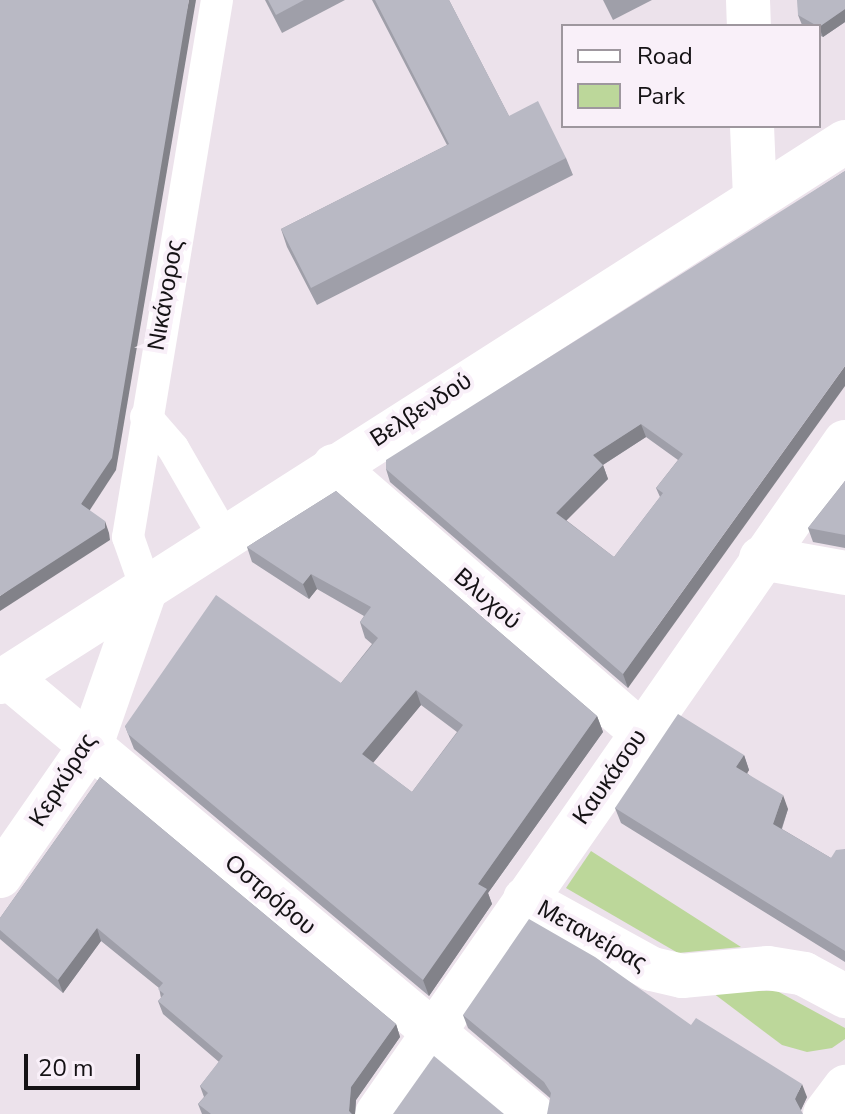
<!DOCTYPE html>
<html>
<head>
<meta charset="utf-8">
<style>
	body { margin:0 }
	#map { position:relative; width:845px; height:1114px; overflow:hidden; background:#ece2eb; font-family:"Nunito Sans",sans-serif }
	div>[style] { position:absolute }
	.green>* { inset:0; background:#bcd79a }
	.pedestrian>* { height:32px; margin:-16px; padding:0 16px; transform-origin:16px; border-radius:16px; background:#fff }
	.minor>* { height:44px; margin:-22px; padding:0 22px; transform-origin:22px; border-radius:22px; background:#fff }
	.tertiary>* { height:44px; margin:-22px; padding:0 22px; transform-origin:22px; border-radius:22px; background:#fff }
	.wall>* { inset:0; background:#9f9fa9 }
	.shaded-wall>* { inset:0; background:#828289 }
	.building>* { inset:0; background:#b9b9c4 }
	span { translate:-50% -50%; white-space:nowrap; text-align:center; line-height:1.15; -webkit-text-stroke:8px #f9f0f9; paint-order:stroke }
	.street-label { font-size:24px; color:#151215 }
	.legend { position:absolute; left:561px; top:24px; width:260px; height:104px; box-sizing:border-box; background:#f9f0f9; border:2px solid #9e979e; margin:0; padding:10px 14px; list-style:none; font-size:24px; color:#151215 }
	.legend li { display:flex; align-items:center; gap:16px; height:40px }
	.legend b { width:40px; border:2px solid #9e979e }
	.scale { position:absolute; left:24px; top:1054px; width:116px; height:36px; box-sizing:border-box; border:4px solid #151215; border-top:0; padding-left:10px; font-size:24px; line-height:28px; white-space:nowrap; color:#151215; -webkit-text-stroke:6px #f9f0f9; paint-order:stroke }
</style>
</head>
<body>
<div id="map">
	<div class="green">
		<i style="clip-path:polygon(591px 851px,741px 947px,678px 953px,566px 888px)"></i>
		<i style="clip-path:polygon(709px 990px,777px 991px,845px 1028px,845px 1039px,832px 1048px,807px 1052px,782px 1045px)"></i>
	</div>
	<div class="pedestrian">
		<i style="left:146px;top:417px;width:41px;rotate:48.9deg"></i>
		<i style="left:173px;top:448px;width:106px;rotate:60.1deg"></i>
		<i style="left:146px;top:588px;width:54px;rotate:-109.4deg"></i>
		<i style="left:128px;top:537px;width:544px;rotate:-80.59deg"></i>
	</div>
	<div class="minor">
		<i style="left:748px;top:0;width:26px;rotate:88deg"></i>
		<i style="left:752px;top:126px;width:73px;rotate:87.6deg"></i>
		<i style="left:334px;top:466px;width:406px;rotate:40.9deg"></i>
		<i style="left:761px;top:558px;width:85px;rotate:10.1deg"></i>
		<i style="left:8px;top:677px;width:682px;rotate:39.83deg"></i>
		<i style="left:0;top:876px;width:160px;rotate:-55.2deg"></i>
		<i style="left:91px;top:745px;width:166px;rotate:-70.7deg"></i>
		<i style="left:525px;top:899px;width:145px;rotate:28.9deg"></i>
		<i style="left:652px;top:969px;width:31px;rotate:13deg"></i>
		<i style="left:682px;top:976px;width:86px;rotate:-5.3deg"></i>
		<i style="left:768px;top:968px;width:36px;rotate:9deg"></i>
		<i style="left:804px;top:974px;width:47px;rotate:28.2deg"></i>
		<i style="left:377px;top:1114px;width:819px;rotate:-55.15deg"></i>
		<i style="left:825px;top:1114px;width:34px;rotate:-53deg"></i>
	</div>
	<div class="tertiary">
		<i style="left:0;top:682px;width:1003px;rotate:-32.58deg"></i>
	</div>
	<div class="wall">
		<i style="clip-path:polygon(265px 0,345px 0,282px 33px)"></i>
		<i style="clip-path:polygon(372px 0,449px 0,509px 116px,566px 158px,573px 175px,317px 305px,287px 247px,281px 229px,447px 145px)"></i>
		<i style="clip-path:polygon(603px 0,652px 0,613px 20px)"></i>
		<i style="clip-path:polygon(845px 0,845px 22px,823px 37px,819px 35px,819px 26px,802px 25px,798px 15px)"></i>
		<i style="clip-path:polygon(evenodd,845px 171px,628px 688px,390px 482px,386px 469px,845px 171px,646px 437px,678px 460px,656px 488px,660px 497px,614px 557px,566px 520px,608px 479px,603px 465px,646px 437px)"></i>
		<i style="clip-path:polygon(845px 481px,845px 548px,813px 542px,808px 528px)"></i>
		<i style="clip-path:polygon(evenodd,336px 491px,597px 716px,603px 732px,488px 893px,492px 904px,429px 996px,134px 749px,125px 726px,341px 683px,372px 644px,365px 638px,360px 622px,364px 616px,317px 589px,309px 599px,252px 562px,247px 547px,336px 491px,421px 705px,457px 732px,412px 792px,373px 763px,421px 705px)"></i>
		<i style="clip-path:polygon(744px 755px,749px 770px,747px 773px,788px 809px,782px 829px,831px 858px,845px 849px,845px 962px,621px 823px,615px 808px)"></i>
		<i style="clip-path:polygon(100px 777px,396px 1024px,400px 1037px,356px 1100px,355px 1114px,202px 1114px,198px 1104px,204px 1097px,200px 1086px,219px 1062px,163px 1014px,158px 1001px,161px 998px,159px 988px,101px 941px,63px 993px,0 939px,0 918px)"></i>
		<i style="clip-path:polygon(463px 1015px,691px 1025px,807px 1097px,801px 1110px,550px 1098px,468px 1028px)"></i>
	</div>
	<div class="shaded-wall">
		<i style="clip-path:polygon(189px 0,196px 0,116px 470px,86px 516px,81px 504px)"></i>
		<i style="clip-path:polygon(845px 9px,845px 22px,823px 37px,819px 27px)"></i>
		<i style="clip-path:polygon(845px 366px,845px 386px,628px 688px,623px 674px)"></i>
		<i style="clip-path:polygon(641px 424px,646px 437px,598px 468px,593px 455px)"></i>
		<i style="clip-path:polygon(603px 465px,608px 479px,561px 526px,556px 513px)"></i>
		<i style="clip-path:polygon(105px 521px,109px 533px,110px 540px,0 611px,0 596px)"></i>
		<i style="clip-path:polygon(311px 574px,317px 589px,309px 599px,303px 584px)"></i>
		<i style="clip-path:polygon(416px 690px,421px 705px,367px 770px,362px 754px)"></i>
		<i style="clip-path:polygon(597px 716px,603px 732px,488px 893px,492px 904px,429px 996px,423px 980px,478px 884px)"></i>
		<i style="clip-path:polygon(744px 755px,749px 770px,742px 782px,736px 767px)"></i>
		<i style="clip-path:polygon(783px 795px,788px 809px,778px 839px,773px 824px)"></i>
		<i style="clip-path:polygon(97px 928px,101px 941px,63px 993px,58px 980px)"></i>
		<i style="clip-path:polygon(396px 1024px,400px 1037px,356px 1100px,355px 1114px,351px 1114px,349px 1111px,351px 1087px)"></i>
		<i style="clip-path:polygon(802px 1084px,807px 1097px,800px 1112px,795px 1099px)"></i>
	</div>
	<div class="building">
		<i style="clip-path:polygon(0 0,189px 0,112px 458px,81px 504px,105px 521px,105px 528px,0 596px)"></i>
		<i style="clip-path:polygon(268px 0,304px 0,276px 15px)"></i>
		<i style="clip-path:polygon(375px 0,449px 0,509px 116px,538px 101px,566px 158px,311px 288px,281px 229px,449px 144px)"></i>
		<i style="clip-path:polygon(797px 0,845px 0,845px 9px,819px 27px,798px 15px)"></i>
		<i style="clip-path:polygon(evenodd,845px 171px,845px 366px,623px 674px,386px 469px,386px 460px,845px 171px,641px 424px,683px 454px,656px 488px,663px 493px,614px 557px,556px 513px,603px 465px,593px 455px,641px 424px)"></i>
		<i style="clip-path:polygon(845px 481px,845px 535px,808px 528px)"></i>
		<i style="clip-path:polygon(evenodd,336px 491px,597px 716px,478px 884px,487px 889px,423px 980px,128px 734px,125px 726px,216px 595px,341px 683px,378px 638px,360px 622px,371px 607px,311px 574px,303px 584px,247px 547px,336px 491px,416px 690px,463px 725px,412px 792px,362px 754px,416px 690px)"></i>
		<i style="clip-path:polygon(678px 714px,744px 755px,736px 767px,783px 795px,773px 824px,831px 858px,836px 850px,845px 849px,845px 951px,615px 808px)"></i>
		<i style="clip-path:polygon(100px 777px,396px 1024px,351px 1087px,349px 1111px,352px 1114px,211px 1114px,198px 1104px,208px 1093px,200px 1086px,223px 1056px,158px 1001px,164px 994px,158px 989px,163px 983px,97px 928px,58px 980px,0 930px,0 918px)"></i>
		<i style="clip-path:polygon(529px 919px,595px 957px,691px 1025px,696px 1018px,802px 1084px,795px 1099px,803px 1114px,547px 1114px,551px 1093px,544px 1082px,463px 1015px)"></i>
		<i style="clip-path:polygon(434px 1056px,504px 1114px,393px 1114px)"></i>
	</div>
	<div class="street-label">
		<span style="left:166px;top:295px;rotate:-80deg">Νικάνορος</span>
		<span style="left:421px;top:410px;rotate:-33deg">Βελβενδού</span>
		<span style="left:487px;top:599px;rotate:41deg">Βλυχού</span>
		<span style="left:610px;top:777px;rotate:-55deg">Καυκάσου</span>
		<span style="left:63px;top:780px;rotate:-58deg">Κερκύρας</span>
		<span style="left:270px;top:895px;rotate:40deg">Οστρόβου</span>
		<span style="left:592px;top:936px;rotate:29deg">Μετανείρας</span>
	</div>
	<ul class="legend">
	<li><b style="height:10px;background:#fff"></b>Road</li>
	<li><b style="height:22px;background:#bcd79a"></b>Park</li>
	</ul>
	<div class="scale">20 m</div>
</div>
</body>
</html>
